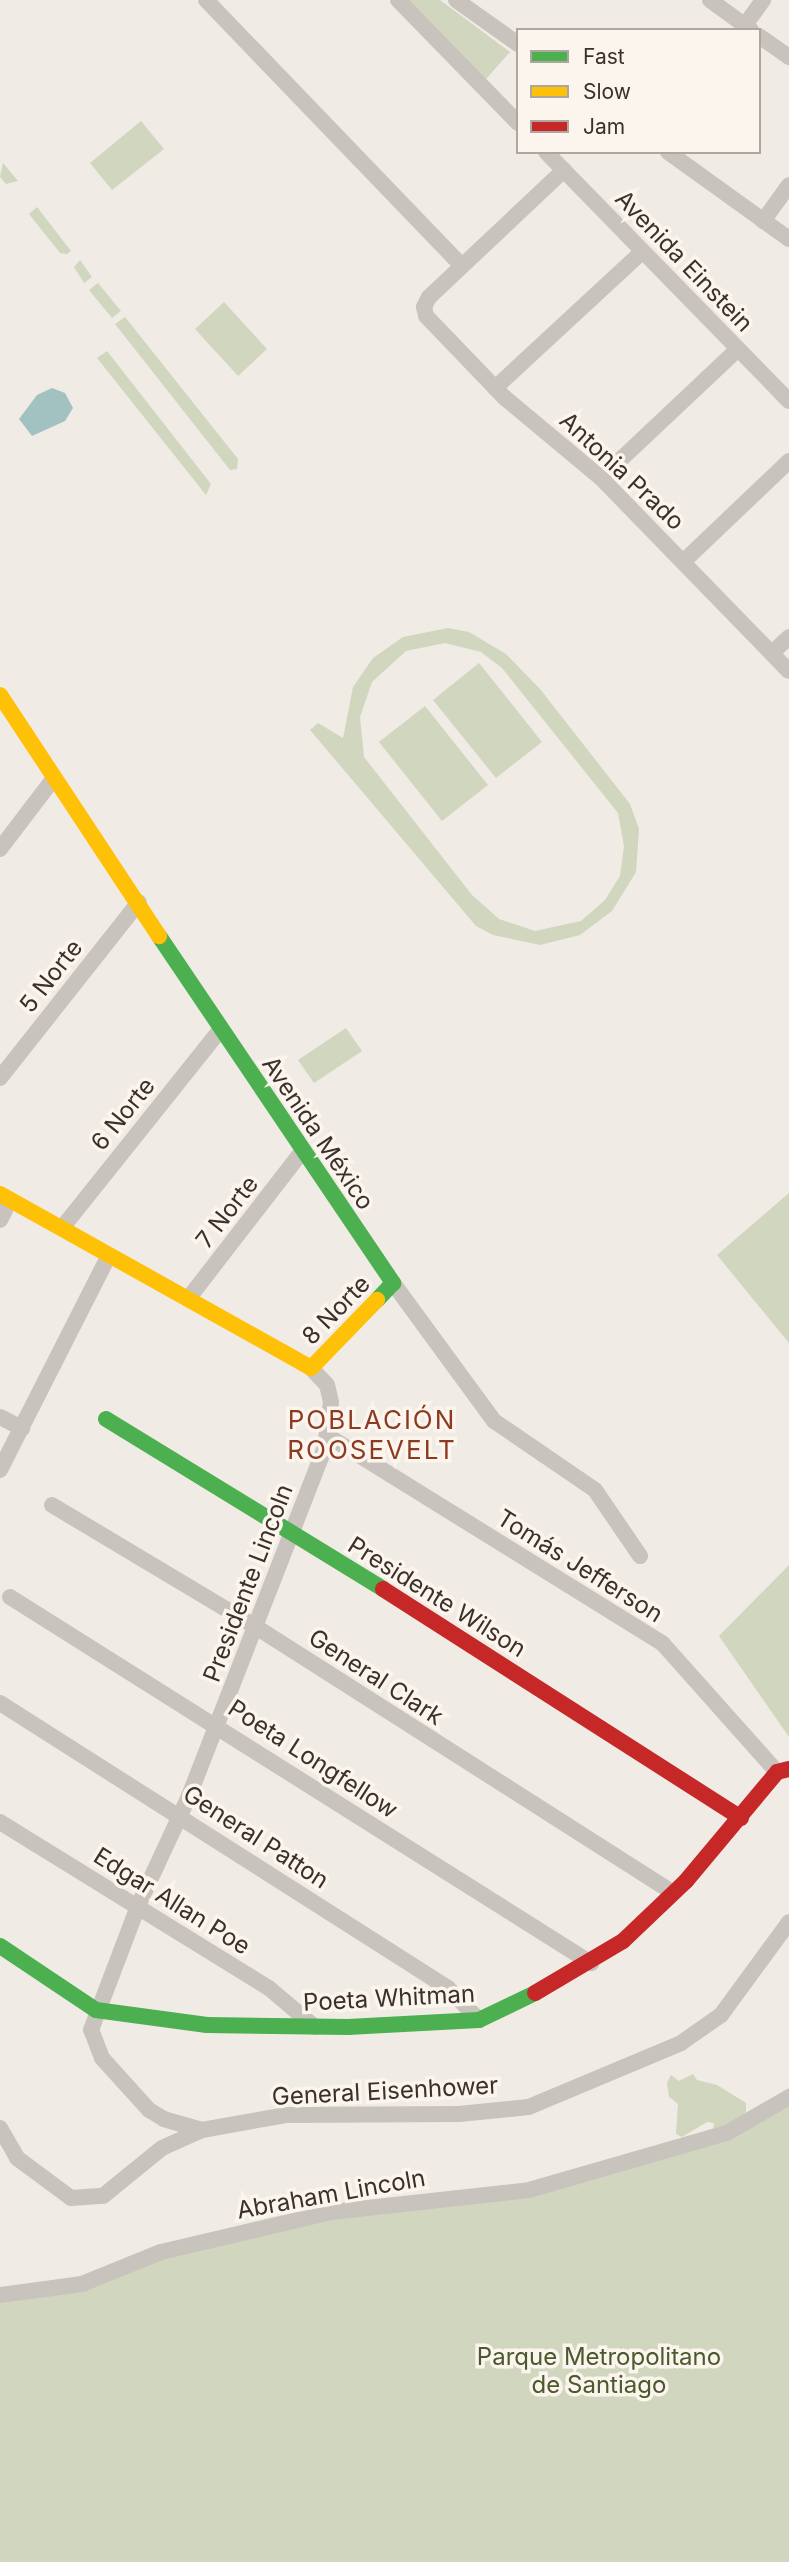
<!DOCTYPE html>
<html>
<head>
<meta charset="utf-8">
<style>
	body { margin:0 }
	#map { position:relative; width:789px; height:2562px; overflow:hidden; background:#f0ebe5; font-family:Inter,sans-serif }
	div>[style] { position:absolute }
	.green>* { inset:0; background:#d1d6bf }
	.water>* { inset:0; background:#a1c2c1 }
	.street>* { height:16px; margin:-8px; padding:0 8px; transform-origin:8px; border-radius:8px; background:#c9c3be }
	.fast>* { height:16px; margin:-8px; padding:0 8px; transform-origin:8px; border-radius:8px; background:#4caf50 }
	.slow>* { height:16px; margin:-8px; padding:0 8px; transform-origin:8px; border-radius:8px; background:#ffc107 }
	.jam>* { height:16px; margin:-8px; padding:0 8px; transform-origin:8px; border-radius:8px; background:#c62828 }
	span { translate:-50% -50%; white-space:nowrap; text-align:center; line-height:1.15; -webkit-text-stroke:7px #fbf5ee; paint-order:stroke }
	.street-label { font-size:24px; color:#3b302b }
	.park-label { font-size:24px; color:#4a5a2e }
	.neighbourhood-label { font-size:26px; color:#8c3b22; letter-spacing:2px }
	.legend { position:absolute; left:516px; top:28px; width:245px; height:126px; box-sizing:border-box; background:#fbf5ee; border:2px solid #aea6a0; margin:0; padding:9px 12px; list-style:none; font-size:21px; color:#3b302b }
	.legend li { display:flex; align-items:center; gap:14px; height:35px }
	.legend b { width:35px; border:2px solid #aea6a0 }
</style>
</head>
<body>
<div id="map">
	<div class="green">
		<i style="clip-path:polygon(408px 0,440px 0,510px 52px,486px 79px)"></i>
		<i style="clip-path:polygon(141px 121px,164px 149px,112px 190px,90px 163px)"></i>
		<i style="clip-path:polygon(3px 163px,18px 181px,6px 184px,0 177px)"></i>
		<i style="clip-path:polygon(37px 207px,71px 251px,67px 254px,60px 253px,29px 214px)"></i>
		<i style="clip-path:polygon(80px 260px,92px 277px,84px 283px,74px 267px)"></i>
		<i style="clip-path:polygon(98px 283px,121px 311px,112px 318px,89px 290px)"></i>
		<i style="clip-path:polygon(224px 302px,267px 349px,238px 376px,195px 329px)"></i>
		<i style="clip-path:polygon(125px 317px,238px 459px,237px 469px,230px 470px,115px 324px)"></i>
		<i style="clip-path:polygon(107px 351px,211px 484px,206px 495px,97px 358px)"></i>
		<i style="clip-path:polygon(evenodd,448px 628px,469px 632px,506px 654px,540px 689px,630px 804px,639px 829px,636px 872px,612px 911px,580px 935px,540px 945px,493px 935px,476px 926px,310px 730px,318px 723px,343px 738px,353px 687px,373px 658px,403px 637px,448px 628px,445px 643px,481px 652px,502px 668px,618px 813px,624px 846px,620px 876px,605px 900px,581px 921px,535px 931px,499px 919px,472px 895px,364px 757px,360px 717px,372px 682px,406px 651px,445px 643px)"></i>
		<i style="clip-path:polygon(479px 663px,542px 742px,496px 778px,433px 700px)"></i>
		<i style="clip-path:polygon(425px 706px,488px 785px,442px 821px,379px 742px)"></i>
		<i style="clip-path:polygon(346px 1028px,362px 1051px,314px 1083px,298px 1060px)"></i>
		<i style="clip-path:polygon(789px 1193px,789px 1343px,717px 1255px)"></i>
		<i style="clip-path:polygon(789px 1565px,789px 1737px,719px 1636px)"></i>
		<i style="clip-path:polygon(693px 2074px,697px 2080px,717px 2085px,746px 2103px,746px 2112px,732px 2126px,713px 2130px,714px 2123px,707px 2122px,682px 2137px,676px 2134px,678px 2104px,669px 2097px,667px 2083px,671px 2075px,679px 2081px)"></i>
		<i style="clip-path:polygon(789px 2102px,789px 2562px,0 2562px,0 2302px,78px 2289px,166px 2255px,344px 2215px,530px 2194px)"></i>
	</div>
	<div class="water">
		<i style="clip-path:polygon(52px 388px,65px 393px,73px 408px,65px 421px,32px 436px,19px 419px,37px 395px)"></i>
	</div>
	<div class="street">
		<i style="left:206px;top:0;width:369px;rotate:46.1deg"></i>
		<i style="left:398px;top:0;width:172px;rotate:45.7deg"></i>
		<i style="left:456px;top:0;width:76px;rotate:35.4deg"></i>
		<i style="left:710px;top:0;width:51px;rotate:36.2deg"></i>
		<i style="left:745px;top:25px;width:31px;rotate:-54deg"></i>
		<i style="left:759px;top:36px;width:37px;rotate:35deg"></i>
		<i style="left:546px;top:152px;width:348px;rotate:45.7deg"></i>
		<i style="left:668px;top:152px;width:149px;rotate:35.7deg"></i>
		<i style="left:564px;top:170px;width:185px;rotate:136.7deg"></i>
		<i style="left:429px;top:297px;width:11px;rotate:117deg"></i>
		<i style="left:424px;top:307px;width:9px;rotate:77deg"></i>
		<i style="left:426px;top:316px;width:114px;rotate:46.1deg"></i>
		<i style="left:505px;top:398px;width:125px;rotate:39.8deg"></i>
		<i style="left:601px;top:478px;width:269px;rotate:45.8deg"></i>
		<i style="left:763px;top:221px;width:44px;rotate:-54.2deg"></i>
		<i style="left:495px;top:388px;width:200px;rotate:-42.8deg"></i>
		<i style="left:601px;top:478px;width:188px;rotate:-43.3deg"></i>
		<i style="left:684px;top:561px;width:145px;rotate:-43.6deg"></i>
		<i style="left:772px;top:653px;width:23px;rotate:-43deg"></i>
		<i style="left:0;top:849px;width:89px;rotate:-52.7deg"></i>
		<i style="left:0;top:1078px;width:224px;rotate:-51.7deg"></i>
		<i style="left:0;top:1220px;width:22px;rotate:-63deg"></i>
		<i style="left:62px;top:1228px;width:255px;rotate:-51.4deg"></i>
		<i style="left:393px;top:1283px;width:171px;rotate:53.8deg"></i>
		<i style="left:494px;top:1421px;width:122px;rotate:34.3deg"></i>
		<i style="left:595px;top:1490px;width:80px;rotate:55.7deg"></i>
		<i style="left:188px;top:1299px;width:185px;rotate:-52.3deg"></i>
		<i style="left:0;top:1417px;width:25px;rotate:27deg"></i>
		<i style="left:328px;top:1436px;width:394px;rotate:31.8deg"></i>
		<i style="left:663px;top:1644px;width:171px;rotate:48.3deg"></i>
		<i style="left:0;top:1470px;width:241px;rotate:-63.1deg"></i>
		<i style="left:52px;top:1505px;width:238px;rotate:30.9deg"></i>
		<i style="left:256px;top:1627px;width:495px;rotate:32.5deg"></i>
		<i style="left:10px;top:1597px;width:687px;rotate:32.21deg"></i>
		<i style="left:0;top:1703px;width:531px;rotate:32.46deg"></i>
		<i style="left:448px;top:1988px;width:45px;rotate:45.9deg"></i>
		<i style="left:0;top:1822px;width:317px;rotate:31.7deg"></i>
		<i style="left:270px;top:1989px;width:59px;rotate:40.2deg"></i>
		<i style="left:0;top:2128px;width:34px;rotate:60deg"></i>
		<i style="left:17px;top:2158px;width:67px;rotate:36.5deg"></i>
		<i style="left:71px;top:2198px;width:32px;rotate:-4deg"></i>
		<i style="left:103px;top:2196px;width:76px;rotate:-39.1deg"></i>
		<i style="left:162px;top:2148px;width:44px;rotate:-24.2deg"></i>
		<i style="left:202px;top:2130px;width:85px;rotate:-10.1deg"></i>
		<i style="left:286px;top:2115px;width:173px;rotate:-0.3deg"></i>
		<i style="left:459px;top:2114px;width:70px;rotate:-5.7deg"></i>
		<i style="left:529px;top:2107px;width:165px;rotate:-22.8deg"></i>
		<i style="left:681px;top:2043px;width:49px;rotate:-35deg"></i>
		<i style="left:721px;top:2015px;width:115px;rotate:-53.8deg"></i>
		<i style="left:202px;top:2130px;width:40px;rotate:-164deg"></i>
		<i style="left:164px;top:2119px;width:17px;rotate:-149deg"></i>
		<i style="left:149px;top:2110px;width:70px;rotate:-132.1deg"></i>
		<i style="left:102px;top:2058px;width:30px;rotate:-111deg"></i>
		<i style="left:91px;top:2030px;width:133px;rotate:-69.2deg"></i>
		<i style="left:138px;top:1906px;width:121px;rotate:-65.1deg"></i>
		<i style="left:189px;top:1796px;width:375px;rotate:-68.7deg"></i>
		<i style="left:325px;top:1447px;width:45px;rotate:-82.4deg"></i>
		<i style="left:331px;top:1402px;width:17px;rotate:-103deg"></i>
		<i style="left:327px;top:1385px;width:23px;rotate:-133deg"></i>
		<i style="left:0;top:2295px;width:83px;rotate:-7.6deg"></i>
		<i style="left:82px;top:2284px;width:85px;rotate:-22.1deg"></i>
		<i style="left:161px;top:2252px;width:175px;rotate:-13.2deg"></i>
		<i style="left:331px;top:2212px;width:199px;rotate:-6.3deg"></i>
		<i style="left:529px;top:2190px;width:206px;rotate:-16.1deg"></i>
		<i style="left:727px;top:2133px;width:72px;rotate:-30.1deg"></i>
	</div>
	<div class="fast">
		<i style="left:159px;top:936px;width:419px;rotate:56deg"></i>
		<i style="left:393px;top:1283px;width:23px;rotate:133deg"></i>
		<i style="left:106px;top:1419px;width:325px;rotate:31.5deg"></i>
		<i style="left:0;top:1946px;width:115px;rotate:33.7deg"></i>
		<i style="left:96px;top:2010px;width:112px;rotate:7.7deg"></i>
		<i style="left:207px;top:2025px;width:141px;rotate:0.8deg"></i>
		<i style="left:348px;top:2027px;width:131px;rotate:-3.1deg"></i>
		<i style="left:479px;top:2020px;width:62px;rotate:-25.7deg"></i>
	</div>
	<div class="slow">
		<i style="left:0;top:695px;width:289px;rotate:56.6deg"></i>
		<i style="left:0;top:1194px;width:356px;rotate:29.2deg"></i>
		<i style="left:311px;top:1368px;width:95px;rotate:-45.9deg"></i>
	</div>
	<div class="jam">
		<i style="left:383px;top:1589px;width:425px;rotate:32.6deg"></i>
		<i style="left:535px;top:1993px;width:102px;rotate:-30.6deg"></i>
		<i style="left:623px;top:1941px;width:87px;rotate:-43.6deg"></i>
		<i style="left:686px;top:1881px;width:142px;rotate:-50.1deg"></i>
		<i style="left:777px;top:1772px;width:12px;rotate:-14deg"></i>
	</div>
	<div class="street-label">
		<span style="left:684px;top:261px;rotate:46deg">Avenida Einstein</span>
		<span style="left:622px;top:471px;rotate:43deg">Antonia Prado</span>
		<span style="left:51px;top:976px;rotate:-52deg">5 Norte</span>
		<span style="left:123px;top:1114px;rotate:-51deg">6 Norte</span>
		<span style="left:318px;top:1133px;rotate:56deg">Avenida México</span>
		<span style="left:227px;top:1212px;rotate:-52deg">7 Norte</span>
		<span style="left:336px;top:1310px;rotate:-46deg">8 Norte</span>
		<span style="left:580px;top:1566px;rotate:32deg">Tomás Jefferson</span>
		<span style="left:248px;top:1583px;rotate:-69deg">Presidente Lincoln</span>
		<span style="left:437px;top:1597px;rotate:32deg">Presidente Wilson</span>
		<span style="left:376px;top:1677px;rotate:33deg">General Clark</span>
		<span style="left:313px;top:1759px;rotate:33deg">Poeta Longfellow</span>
		<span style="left:256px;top:1837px;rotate:33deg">General Patton</span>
		<span style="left:172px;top:1901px;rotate:32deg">Edgar Allan Poe</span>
		<span style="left:389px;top:1998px;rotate:-3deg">Poeta Whitman</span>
		<span style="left:385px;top:2091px;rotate:-3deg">General Eisenhower</span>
		<span style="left:331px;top:2194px;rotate:-10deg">Abraham Lincoln</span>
	</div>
	<div class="park-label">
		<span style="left:599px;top:2371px">Parque Metropolitano<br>de Santiago</span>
	</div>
	<div class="neighbourhood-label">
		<span style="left:372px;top:1435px">POBLACIÓN<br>ROOSEVELT</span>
	</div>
	<ul class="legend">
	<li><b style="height:9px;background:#4caf50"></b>Fast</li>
	<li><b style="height:9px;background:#ffc107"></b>Slow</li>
	<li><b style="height:9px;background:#c62828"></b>Jam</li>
	</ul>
</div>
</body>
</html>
